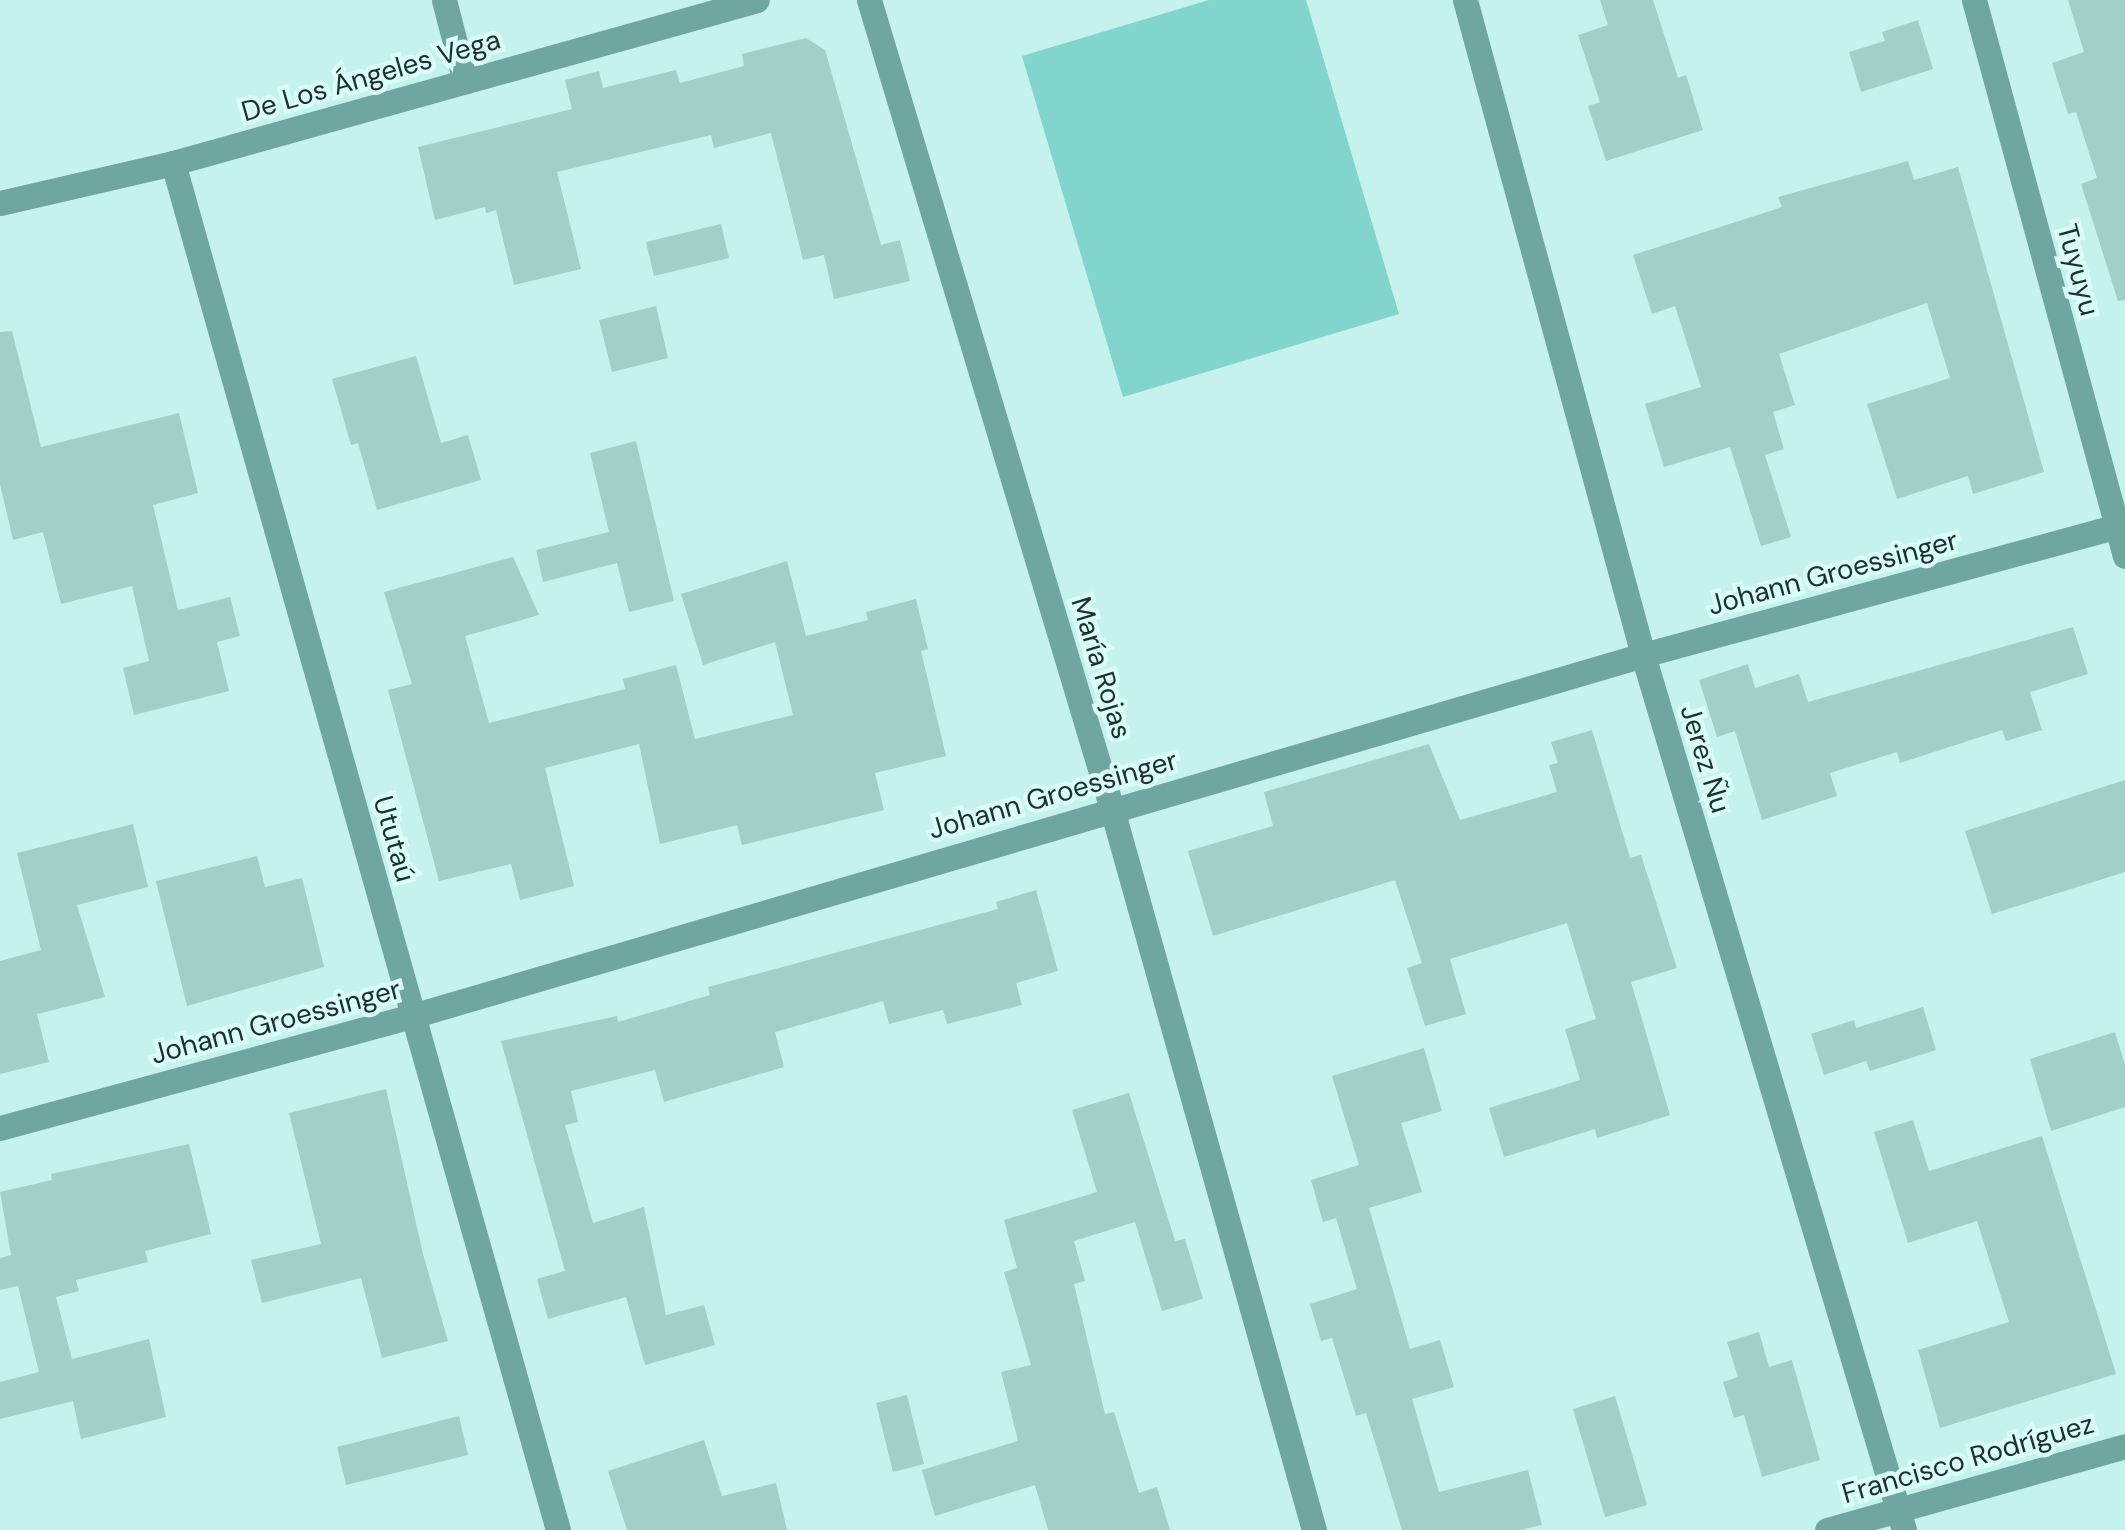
<!DOCTYPE html>
<html>
<head>
<meta charset="utf-8">
<style>
	body { margin:0 }
	#map { position:relative; width:2125px; height:1530px; overflow:hidden; background:#c5f2ec; font-family:"DM Sans",sans-serif }
	div>[style] { position:absolute }
	.green>* { inset:0; background:#82d5cc }
	.building>* { inset:0; background:#a3cfc9 }
	.minor>* { height:25px; margin:-12.5px; padding:0 12.5px; transform-origin:12.5px; border-radius:12.5px; background:#6fa69f }
	span { translate:-50% -50%; white-space:nowrap; text-align:center; line-height:1.15; -webkit-text-stroke:9px #d9fdf8; paint-order:stroke }
	.street-label { font-size:28px; color:#1d2f2c }
</style>
</head>
<body>
<div id="map">
	<div class="green">
		<i style="clip-path:polygon(1209px 0,1306px 0,1399px 314px,1123px 397px,1022px 56px)"></i>
	</div>
	<div class="building">
		<i style="clip-path:polygon(1600px 0,1653px 0,1678px 78px,1686px 75px,1703px 130px,1606px 161px,1588px 106px,1600px 102px,1578px 35px,1608px 25px)"></i>
		<i style="clip-path:polygon(2068px 0,2125px 0,2125px 300px,2118px 301px,2081px 184px,2097px 178px,2076px 112px,2068px 114px,2052px 63px,2084px 52px)"></i>
		<i style="clip-path:polygon(1918px 20px,1933px 69px,1861px 92px,1849px 52px,1885px 41px,1882px 32px)"></i>
		<i style="clip-path:polygon(806px 38px,825px 50px,881px 245px,900px 240px,910px 281px,834px 299px,824px 255px,803px 260px,771px 133px,714px 148px,711px 135px,557px 172px,581px 269px,514px 285px,496px 210px,486px 213px,485px 207px,435px 220px,418px 147px,572px 109px,565px 80px,599px 71px,603px 88px,676px 70px,680px 83px,744px 66px,742px 54px)"></i>
		<i style="clip-path:polygon(1908px 161px,1914px 180px,1958px 167px,2044px 472px,1973px 494px,1968px 476px,1897px 499px,1867px 404px,1950px 378px,1927px 303px,1779px 354px,1795px 405px,1773px 412px,1784px 449px,1765px 455px,1791px 537px,1761px 546px,1730px 447px,1664px 467px,1645px 404px,1701px 387px,1675px 306px,1652px 314px,1633px 255px,1782px 207px,1778px 197px)"></i>
		<i style="clip-path:polygon(721px 224px,729px 258px,654px 276px,646px 242px)"></i>
		<i style="clip-path:polygon(656px 306px,668px 358px,612px 372px,599px 320px)"></i>
		<i style="clip-path:polygon(12px 331px,41px 447px,179px 413px,198px 493px,153px 505px,178px 610px,230px 597px,240px 636px,217px 642px,229px 691px,134px 715px,123px 668px,149px 661px,132px 586px,61px 604px,43px 532px,13px 540px,0 484px,0 332px)"></i>
		<i style="clip-path:polygon(416px 356px,441px 443px,468px 435px,481px 480px,377px 510px,358px 443px,351px 445px,332px 379px)"></i>
		<i style="clip-path:polygon(636px 441px,674px 601px,629px 612px,617px 563px,543px 582px,536px 550px,609px 532px,590px 453px)"></i>
		<i style="clip-path:polygon(513px 557px,539px 615px,465px 636px,489px 723px,625px 689px,623px 679px,676px 665px,695px 739px,793px 715px,775px 642px,703px 665px,681px 594px,787px 561px,806px 636px,868px 620px,866px 612px,916px 599px,928px 649px,921px 651px,946px 756px,875px 773px,884px 810px,742px 845px,737px 825px,660px 844px,639px 744px,545px 768px,574px 886px,520px 900px,511px 864px,439px 881px,388px 690px,412px 684px,384px 592px)"></i>
		<i style="clip-path:polygon(2073px 627px,2088px 674px,2030px 692px,2042px 730px,2006px 741px,2002px 730px,1900px 763px,1897px 752px,1830px 773px,1837px 796px,1762px 820px,1735px 731px,1717px 737px,1699px 680px,1748px 664px,1755px 688px,1799px 674px,1808px 702px)"></i>
		<i style="clip-path:polygon(1592px 730px,1630px 858px,1641px 855px,1677px 968px,1631px 982px,1670px 1115px,1597px 1138px,1595px 1129px,1504px 1157px,1489px 1108px,1580px 1080px,1565px 1029px,1596px 1019px,1567px 923px,1450px 959px,1466px 1014px,1425px 1026px,1407px 968px,1422px 963px,1395px 880px,1213px 936px,1188px 851px,1273px 826px,1264px 792px,1429px 744px,1460px 820px,1557px 792px,1549px 765px,1558px 763px,1551px 742px)"></i>
		<i style="clip-path:polygon(2125px 780px,2125px 872px,1992px 914px,1965px 831px)"></i>
		<i style="clip-path:polygon(133px 824px,148px 887px,77px 905px,105px 997px,37px 1014px,49px 1062px,0 1074px,0 961px,41px 950px,17px 853px)"></i>
		<i style="clip-path:polygon(257px 856px,265px 887px,302px 878px,324px 967px,187px 1006px,156px 881px)"></i>
		<i style="clip-path:polygon(1036px 890px,1058px 971px,1016px 983px,1022px 1005px,947px 1024px,943px 1010px,889px 1024px,883px 1001px,775px 1032px,784px 1067px,664px 1102px,655px 1070px,571px 1091px,578px 1122px,565px 1125px,593px 1223px,644px 1207px,666px 1315px,704px 1305px,715px 1345px,645px 1365px,626px 1297px,548px 1319px,537px 1279px,565px 1271px,501px 1041px,617px 1016px,618px 1022px,710px 995px,708px 987px,998px 909px,996px 902px)"></i>
		<i style="clip-path:polygon(1923px 1007px,1936px 1050px,1870px 1071px,1866px 1061px,1824px 1075px,1811px 1034px,1854px 1020px,1856px 1028px)"></i>
		<i style="clip-path:polygon(2115px 1032px,2125px 1065px,2125px 1107px,2051px 1131px,2030px 1059px)"></i>
		<i style="clip-path:polygon(1424px 1048px,1442px 1111px,1401px 1123px,1422px 1192px,1369px 1208px,1410px 1349px,1440px 1340px,1454px 1387px,1412px 1399px,1439px 1492px,1528px 1470px,1542px 1525px,1520px 1530px,1402px 1530px,1366px 1413px,1356px 1416px,1332px 1338px,1321px 1341px,1310px 1304px,1357px 1289px,1336px 1218px,1323px 1222px,1311px 1180px,1359px 1165px,1332px 1076px)"></i>
		<i style="clip-path:polygon(386px 1089px,423px 1254px,448px 1341px,382px 1358px,361px 1278px,262px 1303px,251px 1260px,321px 1244px,289px 1113px)"></i>
		<i style="clip-path:polygon(1129px 1093px,1175px 1241px,1185px 1239px,1203px 1299px,1162px 1311px,1135px 1222px,1074px 1241px,1085px 1281px,1074px 1284px,1105px 1414px,1114px 1412px,1139px 1493px,1157px 1487px,1170px 1530px,1048px 1530px,1035px 1485px,935px 1516px,922px 1470px,1018px 1441px,1001px 1372px,1031px 1365px,1004px 1272px,1017px 1268px,1004px 1220px,1097px 1192px,1072px 1110px)"></i>
		<i style="clip-path:polygon(1913px 1120px,1929px 1171px,2042px 1136px,2116px 1374px,1940px 1428px,1918px 1350px,2009px 1322px,1977px 1221px,1908px 1243px,1874px 1132px)"></i>
		<i style="clip-path:polygon(189px 1144px,211px 1234px,145px 1251px,148px 1262px,76px 1280px,79px 1291px,56px 1297px,72px 1359px,149px 1339px,166px 1417px,81px 1439px,73px 1401px,0 1419px,0 1382px,39px 1372px,18px 1286px,0 1290px,0 1258px,11px 1255px,0 1192px,52px 1180px,51px 1174px)"></i>
		<i style="clip-path:polygon(1759px 1332px,1769px 1367px,1792px 1360px,1820px 1460px,1762px 1477px,1744px 1415px,1734px 1418px,1723px 1382px,1738px 1377px,1727px 1342px)"></i>
		<i style="clip-path:polygon(907px 1395px,924px 1464px,893px 1472px,876px 1403px)"></i>
		<i style="clip-path:polygon(1615px 1396px,1647px 1505px,1605px 1517px,1573px 1409px)"></i>
		<i style="clip-path:polygon(459px 1416px,468px 1455px,346px 1485px,337px 1447px)"></i>
		<i style="clip-path:polygon(704px 1440px,722px 1496px,776px 1483px,787px 1530px,627px 1530px,608px 1471px)"></i>
	</div>
	<div class="minor">
		<i style="left:444px;top:0;width:84px;rotate:75.5deg"></i>
		<i style="left:869px;top:0;width:845px;rotate:73.28deg"></i>
		<i style="left:1112px;top:809px;width:749px;rotate:74.35deg"></i>
		<i style="left:1465px;top:0;width:679px;rotate:74.8deg"></i>
		<i style="left:1643px;top:655px;width:913px;rotate:73.39deg"></i>
		<i style="left:1974px;top:0;width:576px;rotate:74.81deg"></i>
		<i style="left:173px;top:163px;width:1420px;rotate:74.27deg"></i>
		<i style="left:0;top:203px;width:178px;rotate:-13deg"></i>
		<i style="left:173px;top:163px;width:606px;rotate:-15.59deg"></i>
		<i style="left:0;top:1128px;width:427px;rotate:-15.2deg"></i>
		<i style="left:412px;top:1016px;width:1283px;rotate:-16.34deg"></i>
		<i style="left:1643px;top:655px;width:499px;rotate:-15.2deg"></i>
		<i style="left:1827px;top:1530px;width:310px;rotate:-15.7deg"></i>
	</div>
	<div class="street-label">
		<span style="left:371px;top:76px;rotate:-16deg">De Los Ángeles Vega</span>
		<span style="left:2078px;top:270px;rotate:75deg">Tuyuyu</span>
		<span style="left:1833px;top:573px;rotate:-15deg">Johann Groessinger</span>
		<span style="left:1101px;top:668px;rotate:73deg">María Rojas</span>
		<span style="left:1705px;top:759px;rotate:73deg">Jerez Ñu</span>
		<span style="left:1053px;top:795px;rotate:-16deg">Johann Groessinger</span>
		<span style="left:394px;top:839px;rotate:74deg">Ututaú</span>
		<span style="left:276px;top:1022px;rotate:-15deg">Johann Groessinger</span>
		<span style="left:1968px;top:1459px;rotate:-16deg">Francisco Rodríguez</span>
	</div>
</div>
</body>
</html>
